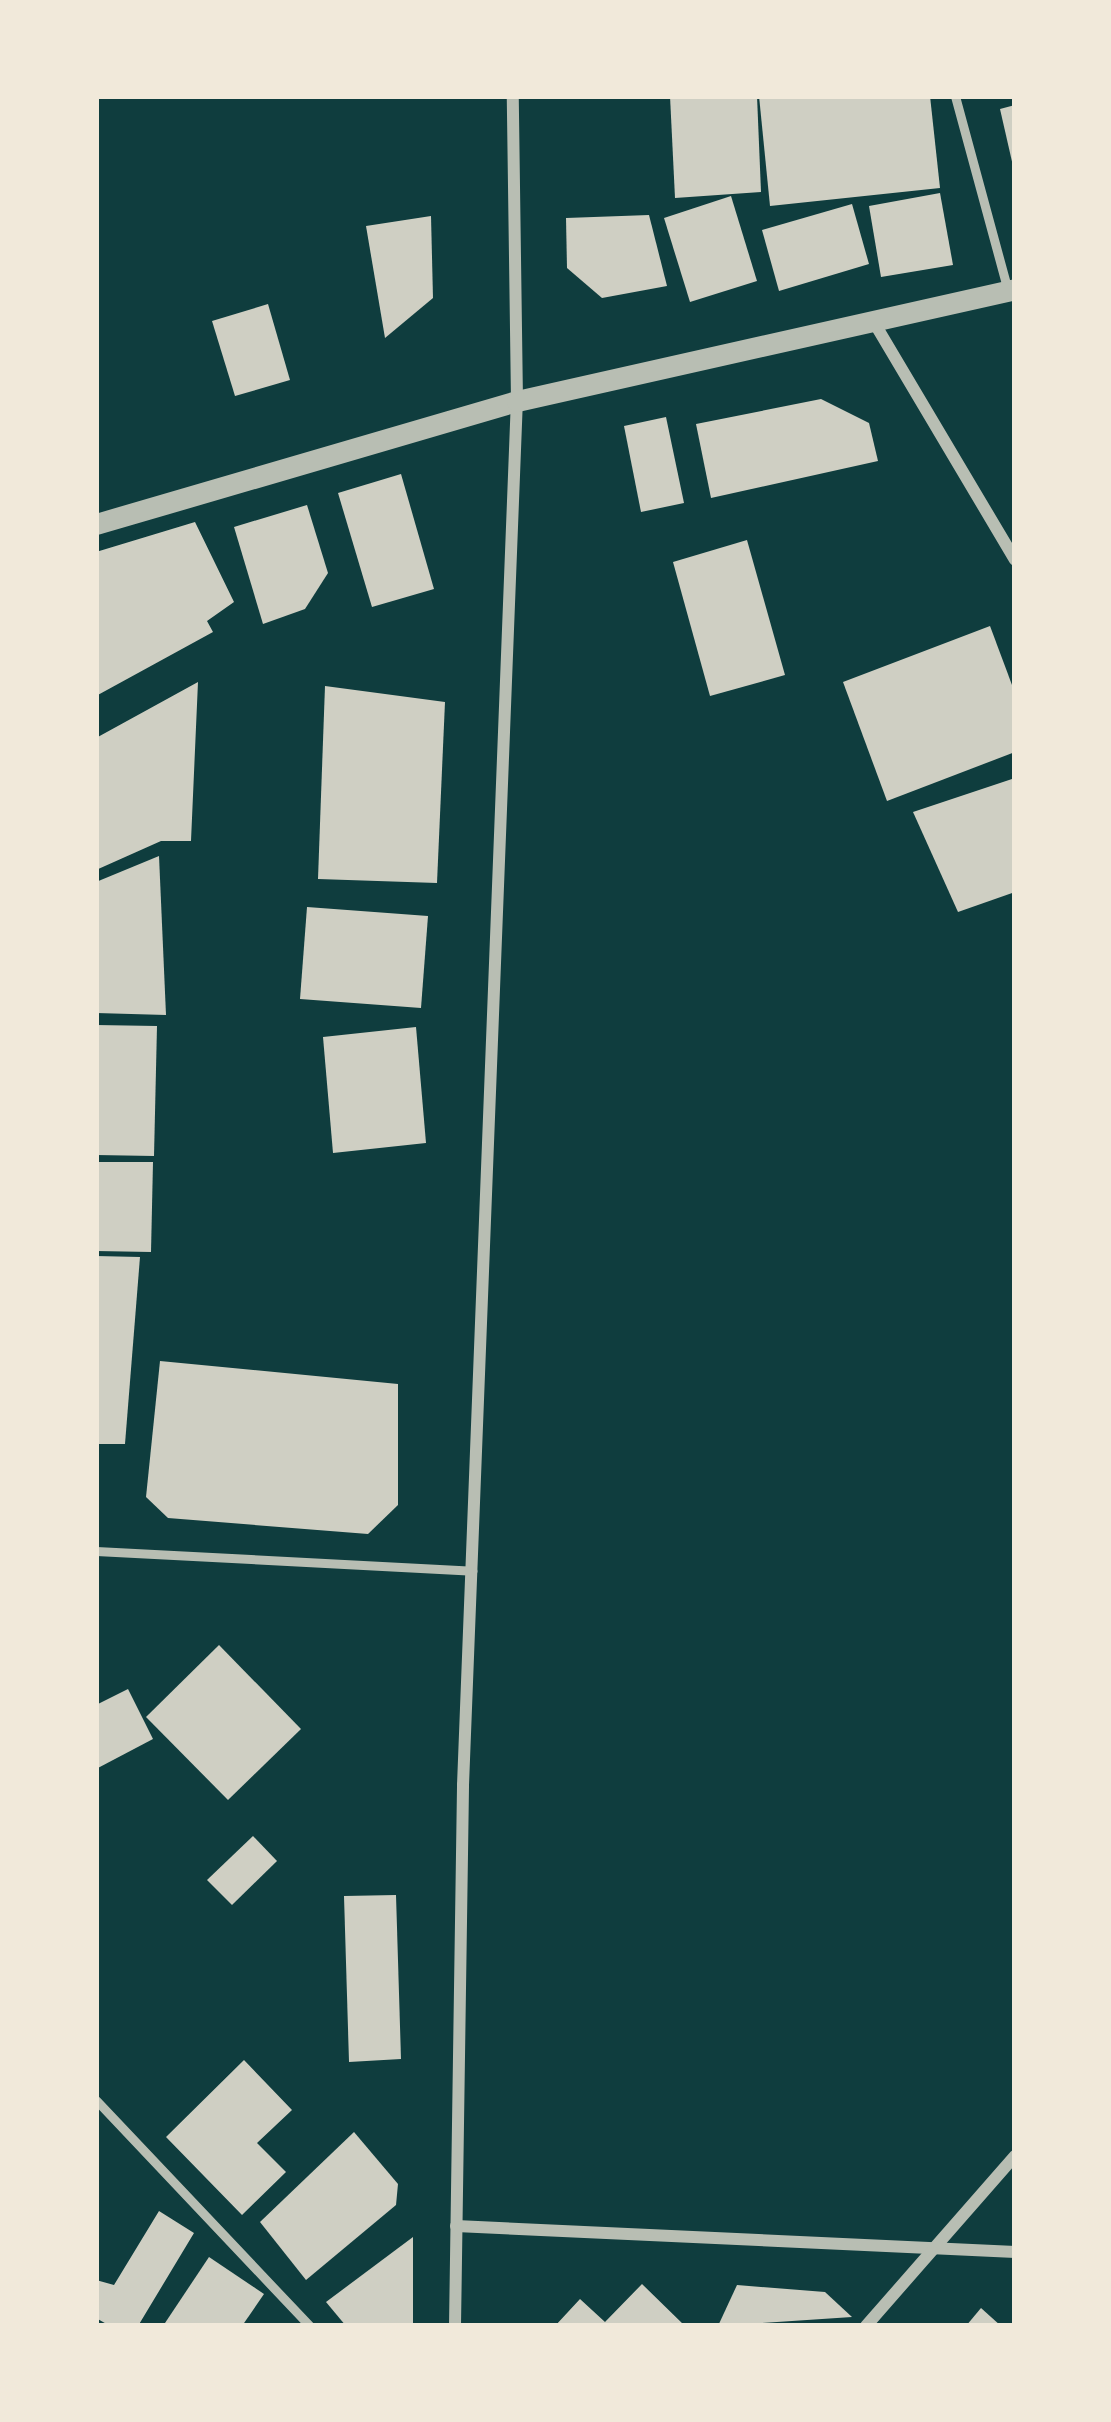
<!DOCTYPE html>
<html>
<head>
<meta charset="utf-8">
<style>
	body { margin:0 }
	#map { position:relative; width:1111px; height:2422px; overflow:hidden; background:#0f3d3e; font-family:"Sofia Sans Condensed",sans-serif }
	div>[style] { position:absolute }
	.building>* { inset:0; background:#cfcfc3 }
	.service>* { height:9px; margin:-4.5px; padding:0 4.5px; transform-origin:4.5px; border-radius:4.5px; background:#b8beb3 }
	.minor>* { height:12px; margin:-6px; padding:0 6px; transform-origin:6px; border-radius:6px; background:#b8beb3 }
	.tertiary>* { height:21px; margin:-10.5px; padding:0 10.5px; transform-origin:10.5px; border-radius:10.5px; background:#b8beb3 }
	span { translate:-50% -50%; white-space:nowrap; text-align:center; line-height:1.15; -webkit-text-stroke:9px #f1e9da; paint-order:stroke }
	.frame { position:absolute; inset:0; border:99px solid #f1e9da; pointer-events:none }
</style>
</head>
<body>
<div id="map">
	<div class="building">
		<i style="clip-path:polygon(670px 96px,757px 96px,761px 192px,675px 198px)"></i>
		<i style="clip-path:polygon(759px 96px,930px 96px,940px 188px,770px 206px)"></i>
		<i style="clip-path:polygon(1015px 105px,1015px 166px,1013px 166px,1000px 109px)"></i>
		<i style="clip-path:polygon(940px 193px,953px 265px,881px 277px,869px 206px)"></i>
		<i style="clip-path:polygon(731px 196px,757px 281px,690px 302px,664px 218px)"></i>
		<i style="clip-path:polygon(852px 204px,869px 264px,779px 291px,762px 230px)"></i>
		<i style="clip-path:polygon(649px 215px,667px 286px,602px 298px,567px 268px,566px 218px)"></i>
		<i style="clip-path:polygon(431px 216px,433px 298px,385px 338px,366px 226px)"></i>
		<i style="clip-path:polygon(268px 304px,290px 380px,235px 396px,212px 321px)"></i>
		<i style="clip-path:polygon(821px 399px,869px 423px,878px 461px,711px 498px,696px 424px)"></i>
		<i style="clip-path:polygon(666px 417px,684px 503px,641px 512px,624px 426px)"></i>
		<i style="clip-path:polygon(401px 474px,434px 589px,372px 607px,338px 493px)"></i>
		<i style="clip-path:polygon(307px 505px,328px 573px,305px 609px,263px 624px,234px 527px)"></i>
		<i style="clip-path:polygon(195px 522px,234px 602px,207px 621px,213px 632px,96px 696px,96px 552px)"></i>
		<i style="clip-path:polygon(747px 540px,785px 675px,710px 696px,673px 562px)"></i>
		<i style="clip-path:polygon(990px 626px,1015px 693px,1015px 752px,887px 801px,843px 682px)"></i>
		<i style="clip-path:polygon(198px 682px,191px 841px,161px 841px,96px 870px,96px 738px)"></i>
		<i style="clip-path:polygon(325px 686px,445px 702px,437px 883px,318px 879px)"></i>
		<i style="clip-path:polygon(1015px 778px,1015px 892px,958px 912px,913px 812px)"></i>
		<i style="clip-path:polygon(159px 856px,166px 1015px,96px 1013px,96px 882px)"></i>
		<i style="clip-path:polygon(307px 907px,428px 916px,421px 1008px,300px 999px)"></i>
		<i style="clip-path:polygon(96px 1025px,157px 1026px,154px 1156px,96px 1155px)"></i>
		<i style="clip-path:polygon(416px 1027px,426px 1143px,333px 1153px,323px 1037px)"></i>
		<i style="clip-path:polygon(96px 1162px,153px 1162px,151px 1252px,96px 1251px)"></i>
		<i style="clip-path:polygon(96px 1256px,140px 1257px,125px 1444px,96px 1444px)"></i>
		<i style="clip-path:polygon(160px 1361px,398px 1384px,398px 1505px,368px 1534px,168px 1518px,146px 1497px)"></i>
		<i style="clip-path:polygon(219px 1645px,301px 1729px,228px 1800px,146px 1717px)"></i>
		<i style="clip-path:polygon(128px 1689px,153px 1739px,96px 1769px,96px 1705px)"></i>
		<i style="clip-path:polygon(253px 1836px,277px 1861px,232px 1905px,207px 1880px)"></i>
		<i style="clip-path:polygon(396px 1895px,401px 2059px,349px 2062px,344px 1896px)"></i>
		<i style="clip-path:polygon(244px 2060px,292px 2110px,257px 2143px,286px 2172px,242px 2215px,166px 2137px)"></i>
		<i style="clip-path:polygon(354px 2132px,398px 2184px,396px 2205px,306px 2280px,260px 2222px)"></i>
		<i style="clip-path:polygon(159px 2211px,194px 2233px,138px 2326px,110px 2326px,96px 2318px,96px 2280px,114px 2285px)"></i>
		<i style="clip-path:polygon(413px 2237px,413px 2326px,346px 2326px,326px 2302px)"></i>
		<i style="clip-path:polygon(209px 2257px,264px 2294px,242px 2326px,163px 2326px)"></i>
		<i style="clip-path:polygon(642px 2284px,685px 2326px,555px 2326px,580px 2299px,605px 2322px)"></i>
		<i style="clip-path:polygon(737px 2285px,825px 2292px,852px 2317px,718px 2326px)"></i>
		<i style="clip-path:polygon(981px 2308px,1001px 2326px,966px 2326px)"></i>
	</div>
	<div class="service">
		<i style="left:955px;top:96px;width:199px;rotate:74.8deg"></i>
		<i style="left:96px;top:1551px;width:377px;rotate:3deg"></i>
		<i style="left:96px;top:2100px;width:311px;rotate:46.6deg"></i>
	</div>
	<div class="minor">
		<i style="left:875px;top:324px;width:274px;rotate:59.3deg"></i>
		<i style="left:456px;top:2226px;width:560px;rotate:2.66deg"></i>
		<i style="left:455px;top:2326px;width:541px;rotate:-89.15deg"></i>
		<i style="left:463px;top:1785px;width:1385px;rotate:-87.77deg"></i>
		<i style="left:517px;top:401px;width:305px;rotate:-90.8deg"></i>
		<i style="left:866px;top:2326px;width:226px;rotate:-48.8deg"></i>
	</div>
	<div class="tertiary">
		<i style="left:96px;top:524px;width:439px;rotate:-16.3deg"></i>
		<i style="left:517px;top:401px;width:510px;rotate:-12.67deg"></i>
	</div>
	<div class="frame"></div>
</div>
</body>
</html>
